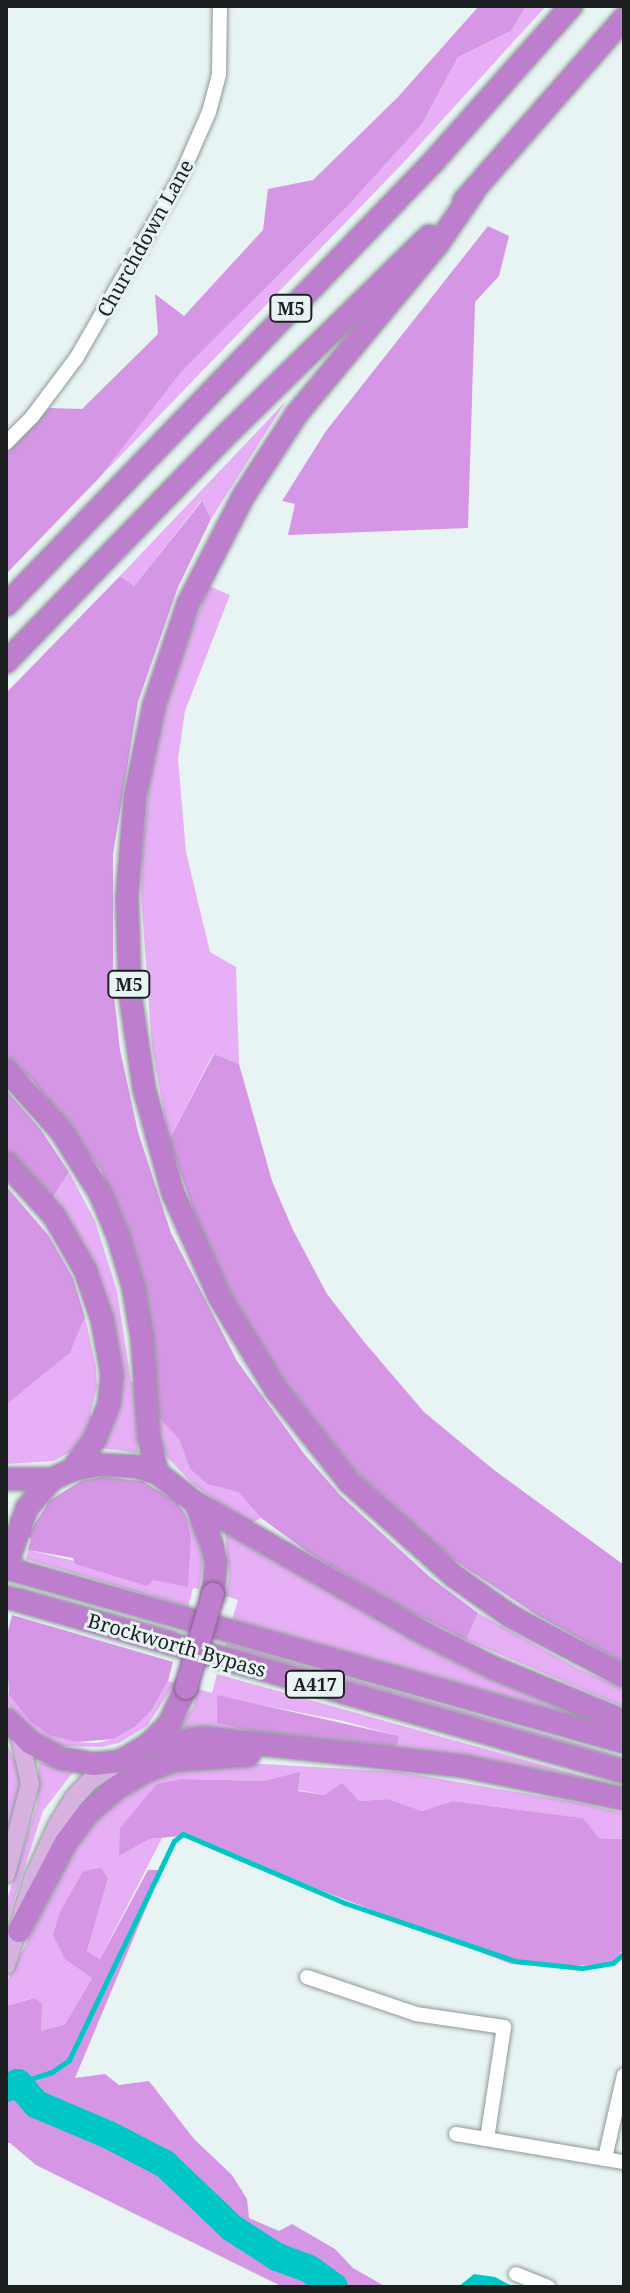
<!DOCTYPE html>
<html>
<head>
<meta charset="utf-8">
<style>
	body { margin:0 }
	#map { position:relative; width:630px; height:2293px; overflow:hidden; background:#e8f3f3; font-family:"Noto Serif",serif }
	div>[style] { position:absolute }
	.green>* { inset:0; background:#e7aff5 }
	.forest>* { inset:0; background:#d597e5 }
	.water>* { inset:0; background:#00c6c6 }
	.stream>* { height:5px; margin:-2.5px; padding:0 2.5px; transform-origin:2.5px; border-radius:2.5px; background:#00c6c6 }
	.river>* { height:28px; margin:-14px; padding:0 14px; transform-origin:14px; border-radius:14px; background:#00c6c6 }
	.roads { filter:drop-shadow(0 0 2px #8e9998) drop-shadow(0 0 2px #8e9998) }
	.minor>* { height:14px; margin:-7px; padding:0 7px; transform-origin:7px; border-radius:7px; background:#fff }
	.major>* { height:18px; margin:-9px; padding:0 9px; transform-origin:9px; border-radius:9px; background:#d7b2e1 }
	.highway>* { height:22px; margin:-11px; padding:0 11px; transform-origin:11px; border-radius:11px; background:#bd7fcd }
	.bridges { filter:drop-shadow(0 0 2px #855e90) drop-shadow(0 0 2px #855e90) }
	.highway-bridge>* { height:22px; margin:-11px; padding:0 11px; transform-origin:11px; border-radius:11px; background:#bd7fcd }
	span { translate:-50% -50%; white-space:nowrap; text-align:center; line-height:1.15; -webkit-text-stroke:6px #e8f3f3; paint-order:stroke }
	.shield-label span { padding:2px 6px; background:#e8f3f3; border:2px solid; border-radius:6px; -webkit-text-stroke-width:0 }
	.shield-label { font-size:18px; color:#1c2020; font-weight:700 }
	.street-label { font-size:20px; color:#1c2020 }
	.frame { position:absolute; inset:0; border:8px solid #1c2020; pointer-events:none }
</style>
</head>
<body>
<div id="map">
	<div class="green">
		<i style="clip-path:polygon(526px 6px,546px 6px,404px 162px,100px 477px,182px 371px,344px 210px,422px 124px,458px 57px,511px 31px)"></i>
		<i style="clip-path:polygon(286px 401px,211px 519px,201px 501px,134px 586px,120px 576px)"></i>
		<i style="clip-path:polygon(209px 586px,230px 595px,185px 711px,178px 759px,186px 852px,210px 952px,236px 967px,239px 1064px,213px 1054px,169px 1140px,152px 1048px,141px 893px,143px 840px,153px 749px,169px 686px)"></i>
		<i style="clip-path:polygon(69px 1172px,95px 1221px,117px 1291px,131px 1381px,135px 1383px,138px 1453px,101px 1448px,117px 1376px,51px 1200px)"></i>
		<i style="clip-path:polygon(85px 1317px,96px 1367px,97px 1387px,90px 1415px,96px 1421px,89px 1434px,70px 1452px,54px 1461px,6px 1464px,6px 1405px,70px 1353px)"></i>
		<i style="clip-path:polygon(158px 1417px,179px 1439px,190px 1469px,207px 1484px,238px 1492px,261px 1518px,248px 1525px,193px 1484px,167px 1457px,161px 1445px)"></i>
		<i style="clip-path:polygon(186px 1515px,198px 1533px,203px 1563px,199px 1589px,193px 1588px,188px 1607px,26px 1559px,28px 1550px,152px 1579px,191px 1537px)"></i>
		<i style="clip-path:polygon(225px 1531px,422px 1643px,624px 1730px,232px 1620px,238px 1600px,226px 1596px,229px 1576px)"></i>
		<i style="clip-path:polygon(18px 1587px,177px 1631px,175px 1635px,17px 1593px)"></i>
		<i style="clip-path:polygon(478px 1613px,579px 1669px,624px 1689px,624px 1707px,466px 1640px)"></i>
		<i style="clip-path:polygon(226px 1643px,624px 1757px,624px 1764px,224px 1648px)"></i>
		<i style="clip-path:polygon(217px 1674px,460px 1742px,608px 1783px,605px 1789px,395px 1752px,398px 1736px,343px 1721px,217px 1696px,284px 1738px,179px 1727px,193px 1707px,198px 1689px,212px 1693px)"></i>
		<i style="clip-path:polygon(168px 1681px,175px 1683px,147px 1726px,119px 1743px,101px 1747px,63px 1746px,45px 1739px,28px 1728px,6px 1702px,6px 1682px,9px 1695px,39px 1728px,77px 1742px,96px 1743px,114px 1739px,136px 1726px,151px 1711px)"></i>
		<i style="clip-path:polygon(6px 1742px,19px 1768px,21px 1786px,6px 1843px)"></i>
		<i style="clip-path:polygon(39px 1762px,74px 1771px,43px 1811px,6px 1925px,6px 1902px,37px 1805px)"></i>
		<i style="clip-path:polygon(245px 1763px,400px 1772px,569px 1801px,624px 1813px,624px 1839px,599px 1838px,582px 1818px,453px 1801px,422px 1811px,388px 1799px,359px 1801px,298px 1790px,299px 1773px,264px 1781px,183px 1779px,119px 1856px,150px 1839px,162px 1838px,100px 1959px,87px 1951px,108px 1879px,60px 1912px,92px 1978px,65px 2024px,41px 2031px,33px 1998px,6px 2006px,6px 1983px,87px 1824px,125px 1789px,198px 1764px)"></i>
	</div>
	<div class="forest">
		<i style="clip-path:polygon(479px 6px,526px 6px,511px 31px,458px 57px,422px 124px,344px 210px,182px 371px,100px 477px,6px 574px,6px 454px,49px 408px,82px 409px,158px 334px,155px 294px,184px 316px,263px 230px,268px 189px,313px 180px,398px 97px)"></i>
		<i style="clip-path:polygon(488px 226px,509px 236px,499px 276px,475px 302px,468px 528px,288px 535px,295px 504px,282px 501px,326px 431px)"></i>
		<i style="clip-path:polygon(202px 501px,211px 519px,178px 587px,138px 702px,113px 854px,113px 986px,120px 1050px,138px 1132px,171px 1233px,237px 1361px,305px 1455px,341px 1496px,430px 1577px,478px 1613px,466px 1640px,395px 1604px,309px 1553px,261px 1518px,238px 1492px,207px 1484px,190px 1469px,179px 1439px,158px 1417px,121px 1219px,101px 1170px,33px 1081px,6px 1056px,6px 693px,120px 576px,134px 586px)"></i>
		<i style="clip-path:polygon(214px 1054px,239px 1064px,272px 1181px,293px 1230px,327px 1294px,365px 1343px,424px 1412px,494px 1470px,624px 1565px,624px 1663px,535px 1614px,439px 1550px,353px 1469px,274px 1370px,247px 1327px,202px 1235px,169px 1140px)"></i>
		<i style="clip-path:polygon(6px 1090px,41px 1130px,69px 1172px,51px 1200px,6px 1155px)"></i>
		<i style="clip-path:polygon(6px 1186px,49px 1236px,73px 1278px,85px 1317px,70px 1353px,6px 1405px)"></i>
		<i style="clip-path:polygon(102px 1477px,142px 1481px,176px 1501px,186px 1515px,191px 1537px,188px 1587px,153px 1580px,147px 1586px,75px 1564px,73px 1558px,28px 1550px,31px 1539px,27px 1536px,50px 1500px,81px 1481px)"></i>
		<i style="clip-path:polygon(12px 1615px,173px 1662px,168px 1681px,151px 1711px,136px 1726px,114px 1739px,77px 1742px,49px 1735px,30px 1721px,9px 1695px,6px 1639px)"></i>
		<i style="clip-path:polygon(217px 1695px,399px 1736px,395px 1752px,284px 1738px,217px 1723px)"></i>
		<i style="clip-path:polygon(300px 1772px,298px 1791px,325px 1795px,342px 1783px,359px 1801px,388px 1799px,422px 1811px,453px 1801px,583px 1818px,599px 1838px,624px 1839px,624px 1948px,613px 1963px,558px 1967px,511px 1964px,181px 1836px,150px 1839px,119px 1856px,120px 1828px,157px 1784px,183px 1779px,264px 1781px)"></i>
		<i style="clip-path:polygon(101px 1868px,108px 1879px,87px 1951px,100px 1959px,148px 1870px,162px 1870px,75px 2078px,105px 2074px,119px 2085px,149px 2081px,194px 2139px,232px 2175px,247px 2199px,249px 2218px,279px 2231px,292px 2224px,335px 2249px,353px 2268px,386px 2287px,283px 2287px,36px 2165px,10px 2143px,6px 2143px,6px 2006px,34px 1998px,42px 2004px,41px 2031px,65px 2024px,92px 1978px,65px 1959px,53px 1935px,60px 1912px,83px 1871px)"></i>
	</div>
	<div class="water">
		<i style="clip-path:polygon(474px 2274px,495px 2277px,514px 2287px,458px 2287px)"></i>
	</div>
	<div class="stream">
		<i style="left:18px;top:2083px;width:36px;rotate:-18deg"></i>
		<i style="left:52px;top:2072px;width:21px;rotate:-35deg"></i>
		<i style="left:69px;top:2060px;width:243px;rotate:-64.4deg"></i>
		<i style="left:174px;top:1841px;width:11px;rotate:-38deg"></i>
		<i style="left:183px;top:1834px;width:176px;rotate:23.1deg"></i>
		<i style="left:345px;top:1903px;width:180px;rotate:18.8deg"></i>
		<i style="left:515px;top:1961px;width:67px;rotate:6deg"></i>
		<i style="left:582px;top:1968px;width:31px;rotate:-9deg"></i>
		<i style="left:613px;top:1963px;width:15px;rotate:-42deg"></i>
	</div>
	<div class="river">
		<i style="left:6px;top:2088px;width:13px;rotate:-23deg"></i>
		<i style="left:18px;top:2083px;width:28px;rotate:49deg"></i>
		<i style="left:36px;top:2104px;width:79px;rotate:23deg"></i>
		<i style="left:109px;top:2135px;width:63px;rotate:27.4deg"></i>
		<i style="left:165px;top:2164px;width:93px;rotate:43.7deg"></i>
		<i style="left:232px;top:2228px;width:54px;rotate:32.8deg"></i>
		<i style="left:277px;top:2257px;width:33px;rotate:20deg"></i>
		<i style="left:308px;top:2268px;width:32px;rotate:36deg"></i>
	</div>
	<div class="roads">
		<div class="minor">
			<i style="left:6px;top:443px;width:37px;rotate:-45deg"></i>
			<i style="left:32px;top:417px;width:75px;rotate:-53.1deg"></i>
			<i style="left:77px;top:357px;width:207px;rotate:-60.1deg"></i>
			<i style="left:180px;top:178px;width:72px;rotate:-66.3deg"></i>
			<i style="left:209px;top:112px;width:39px;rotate:-75deg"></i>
			<i style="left:219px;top:74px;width:68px;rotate:-89.2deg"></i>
			<i style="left:307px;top:1977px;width:115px;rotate:18.7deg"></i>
			<i style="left:416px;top:2014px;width:89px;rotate:8.4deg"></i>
			<i style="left:504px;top:2027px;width:113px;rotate:98.6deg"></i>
			<i style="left:456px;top:2134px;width:170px;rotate:9.5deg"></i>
			<i style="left:605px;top:2158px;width:85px;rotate:-77.1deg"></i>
			<i style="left:516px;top:2274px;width:35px;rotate:22deg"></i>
		</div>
		<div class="major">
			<i style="left:6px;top:1874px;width:93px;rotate:-75.1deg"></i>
			<i style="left:30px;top:1784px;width:51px;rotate:-102.4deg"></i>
			<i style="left:6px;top:1965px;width:93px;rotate:-72.5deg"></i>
			<i style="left:34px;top:1876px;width:55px;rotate:-65.3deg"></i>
			<i style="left:57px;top:1826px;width:31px;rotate:-59deg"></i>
			<i style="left:73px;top:1799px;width:26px;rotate:-47deg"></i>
			<i style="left:91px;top:1780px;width:33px;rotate:-33deg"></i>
		</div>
		<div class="highway">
			<i style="left:474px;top:191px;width:65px;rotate:124.4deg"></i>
			<i style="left:437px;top:245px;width:221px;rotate:129.7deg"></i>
			<i style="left:296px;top:415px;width:95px;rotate:123deg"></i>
			<i style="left:244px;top:495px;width:123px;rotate:117.2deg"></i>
			<i style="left:188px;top:604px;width:107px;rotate:108.6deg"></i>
			<i style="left:154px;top:705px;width:94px;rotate:101.7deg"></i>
			<i style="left:135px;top:797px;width:101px;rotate:94.5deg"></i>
			<i style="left:127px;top:898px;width:96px;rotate:88.2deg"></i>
			<i style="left:130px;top:994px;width:95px;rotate:81.5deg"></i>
			<i style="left:144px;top:1088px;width:109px;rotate:74.6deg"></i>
			<i style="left:173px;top:1193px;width:115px;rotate:65.9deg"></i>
			<i style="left:220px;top:1298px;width:108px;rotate:58.7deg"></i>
			<i style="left:276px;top:1390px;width:116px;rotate:51.6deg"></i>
			<i style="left:348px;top:1481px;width:142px;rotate:41.9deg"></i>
			<i style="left:454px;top:1576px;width:69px;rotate:35.5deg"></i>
			<i style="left:510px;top:1616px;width:129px;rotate:27.8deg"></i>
			<i style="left:464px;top:201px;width:243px;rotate:-48.8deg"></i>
			<i style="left:6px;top:605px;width:617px;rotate:-46.05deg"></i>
			<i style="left:434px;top:161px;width:207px;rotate:-48.5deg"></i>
			<i style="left:6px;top:662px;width:320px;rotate:-45.9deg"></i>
			<i style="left:229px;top:432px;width:280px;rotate:-44.4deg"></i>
			<i style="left:6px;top:1070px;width:82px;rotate:48deg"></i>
			<i style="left:61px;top:1131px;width:73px;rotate:57.8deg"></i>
			<i style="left:100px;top:1193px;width:47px;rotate:67.3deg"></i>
			<i style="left:118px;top:1236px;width:52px;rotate:73.3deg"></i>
			<i style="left:133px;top:1286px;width:53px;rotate:80.2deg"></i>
			<i style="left:142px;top:1338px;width:100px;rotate:86deg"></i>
			<i style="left:149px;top:1438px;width:36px;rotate:77deg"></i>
			<i style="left:6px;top:1163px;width:72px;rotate:47.8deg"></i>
			<i style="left:54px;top:1216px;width:62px;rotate:60.1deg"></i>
			<i style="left:85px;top:1270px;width:52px;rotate:70.9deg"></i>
			<i style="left:102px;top:1319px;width:56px;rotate:79.7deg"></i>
			<i style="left:112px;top:1374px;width:30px;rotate:96deg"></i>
			<i style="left:109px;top:1404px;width:38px;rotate:112deg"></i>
			<i style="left:95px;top:1439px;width:39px;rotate:127deg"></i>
			<i style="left:6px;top:1479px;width:46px"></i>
			<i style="left:196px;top:1503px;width:265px;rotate:29.7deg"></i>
			<i style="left:426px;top:1634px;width:76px;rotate:26.6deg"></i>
			<i style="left:494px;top:1668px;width:140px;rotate:22.2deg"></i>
			<i style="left:6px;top:1566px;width:62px;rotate:-70.1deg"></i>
			<i style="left:27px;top:1508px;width:38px;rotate:-49deg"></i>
			<i style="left:52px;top:1479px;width:22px;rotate:-24deg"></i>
			<i style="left:72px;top:1470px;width:25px;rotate:-11deg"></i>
			<i style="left:97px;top:1465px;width:36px;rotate:2deg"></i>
			<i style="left:133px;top:1466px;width:25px;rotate:16deg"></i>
			<i style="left:157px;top:1473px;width:49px;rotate:37.6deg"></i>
			<i style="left:196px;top:1503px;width:45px;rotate:69.1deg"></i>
			<i style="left:212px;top:1545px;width:17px;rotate:77deg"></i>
			<i style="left:216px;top:1562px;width:32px;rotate:95deg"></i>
			<i style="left:6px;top:1568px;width:642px;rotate:15.72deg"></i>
			<i style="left:6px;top:1597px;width:642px;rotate:15.81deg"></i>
			<i style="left:6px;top:1719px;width:35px;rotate:44deg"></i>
			<i style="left:31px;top:1743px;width:33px;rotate:27deg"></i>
			<i style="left:60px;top:1758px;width:35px;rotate:10deg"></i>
			<i style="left:94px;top:1764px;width:27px;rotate:-6deg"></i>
			<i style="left:121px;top:1761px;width:33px;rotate:-31deg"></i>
			<i style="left:149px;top:1744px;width:28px;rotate:-45deg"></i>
			<i style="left:169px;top:1724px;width:40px;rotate:-65deg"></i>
			<i style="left:149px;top:1744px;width:55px;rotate:-6.2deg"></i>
			<i style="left:204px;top:1738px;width:260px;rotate:6.2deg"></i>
			<i style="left:462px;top:1766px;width:165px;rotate:11.5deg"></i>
			<i style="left:19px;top:1931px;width:101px;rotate:-62.2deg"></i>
			<i style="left:66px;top:1842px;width:38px;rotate:-53deg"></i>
			<i style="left:89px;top:1812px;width:37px;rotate:-41deg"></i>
			<i style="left:117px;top:1788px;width:33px;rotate:-31deg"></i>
			<i style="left:145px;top:1771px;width:33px;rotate:-20deg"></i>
			<i style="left:176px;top:1760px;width:73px;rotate:-3.9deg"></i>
		</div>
	</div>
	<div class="bridges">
		<div class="highway-bridge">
			<i style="left:186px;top:1688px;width:98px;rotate:-74deg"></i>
		</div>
	</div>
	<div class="shield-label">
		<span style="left:291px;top:308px">M5</span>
		<span style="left:129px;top:984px">M5</span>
		<span style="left:315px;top:1684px">A417</span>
	</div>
	<div class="street-label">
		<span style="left:145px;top:238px;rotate:-61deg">Churchdown Lane</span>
		<span style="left:177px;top:1645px;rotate:16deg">Brockworth Bypass</span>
	</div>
	<div class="frame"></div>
</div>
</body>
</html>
